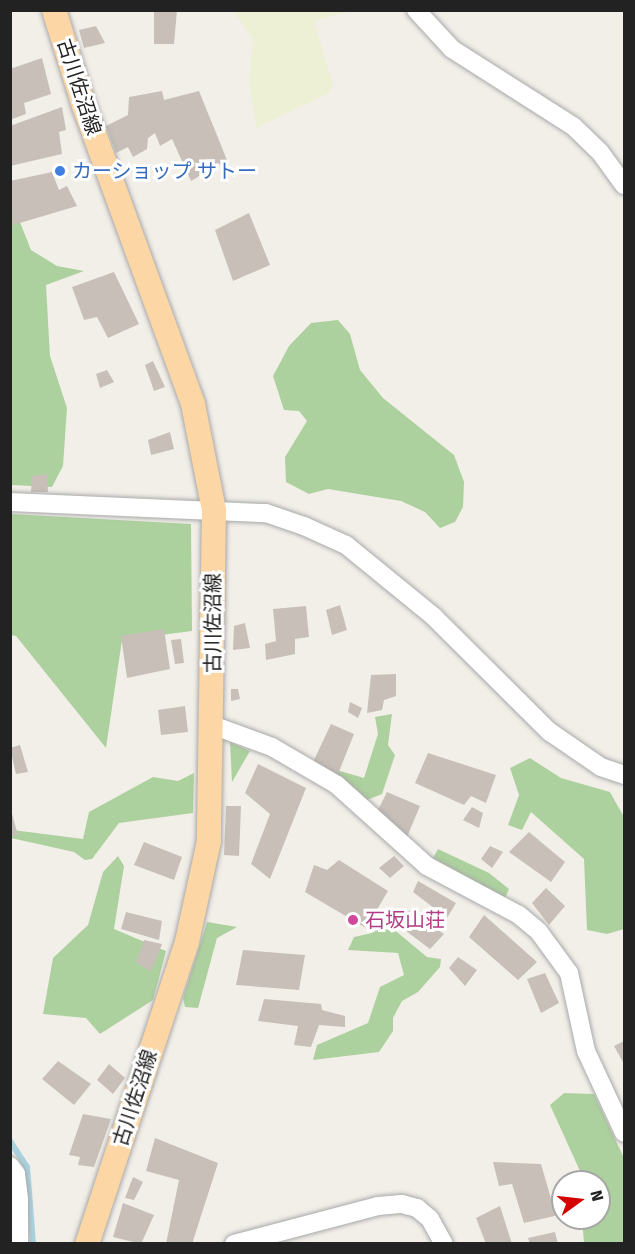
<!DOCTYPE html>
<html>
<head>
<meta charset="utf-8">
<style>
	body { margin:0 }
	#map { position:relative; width:635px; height:1254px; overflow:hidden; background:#f2efe9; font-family:"Fira Sans","Noto Sans JP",sans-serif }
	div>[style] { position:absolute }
	.farmland>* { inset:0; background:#eef0d5 }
	.forest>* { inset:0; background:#add19e }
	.stream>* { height:6px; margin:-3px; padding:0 3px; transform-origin:3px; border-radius:3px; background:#aad3df }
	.building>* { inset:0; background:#c7bfb8 }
	.roads { filter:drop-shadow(0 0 2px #a9a9a9) drop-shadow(0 0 2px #a9a9a9) }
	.minor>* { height:18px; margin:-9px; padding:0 9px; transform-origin:9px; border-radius:9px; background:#fff }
	.major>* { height:24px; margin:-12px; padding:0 12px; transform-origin:12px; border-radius:12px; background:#fcd6a4 }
	.dots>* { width:16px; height:16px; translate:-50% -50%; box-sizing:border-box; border:3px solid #fff; border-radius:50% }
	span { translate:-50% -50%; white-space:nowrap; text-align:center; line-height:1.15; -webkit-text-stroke:6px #fff; paint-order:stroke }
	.street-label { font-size:20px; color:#222 }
	.shop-label { font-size:20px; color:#366cbe }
	.left { translate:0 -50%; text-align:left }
	.hotel-label { font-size:20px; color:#b23c85 }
	.frame { position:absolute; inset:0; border:12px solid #222; pointer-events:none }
	.north { position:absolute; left:551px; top:1170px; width:60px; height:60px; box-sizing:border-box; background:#fff; border:2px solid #a7a7a7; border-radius:50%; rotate:75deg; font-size:16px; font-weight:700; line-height:24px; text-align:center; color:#222 }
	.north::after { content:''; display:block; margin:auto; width:21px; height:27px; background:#d40000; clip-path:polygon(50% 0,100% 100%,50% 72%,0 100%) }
</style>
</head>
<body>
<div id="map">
	<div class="farmland">
		<i style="clip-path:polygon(233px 11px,351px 11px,314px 21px,333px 85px,329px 93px,256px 128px,249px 82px,253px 39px)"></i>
	</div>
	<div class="forest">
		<i style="clip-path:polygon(10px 197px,31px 250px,57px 266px,84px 271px,46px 285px,50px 356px,67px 408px,63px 466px,52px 487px,11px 485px)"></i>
		<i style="clip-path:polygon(338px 320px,350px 334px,360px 370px,383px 398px,454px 455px,464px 482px,463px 507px,455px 522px,440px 528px,425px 512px,401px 501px,328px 489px,309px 494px,286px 482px,285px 457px,307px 421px,299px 411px,284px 410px,273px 376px,289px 346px,311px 323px)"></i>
		<i style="clip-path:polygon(10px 514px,191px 524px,192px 631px,122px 640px,106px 748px,16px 636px,11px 635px)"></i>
		<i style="clip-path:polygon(392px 714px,388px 745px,395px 755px,382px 794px,367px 800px,323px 766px,364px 778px,378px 734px,375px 717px)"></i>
		<i style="clip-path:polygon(230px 742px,250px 751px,232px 782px)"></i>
		<i style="clip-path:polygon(530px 758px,561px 778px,610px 792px,624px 817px,624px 929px,607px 934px,587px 930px,584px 859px,531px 812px,522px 830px,508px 825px,519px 795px,510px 768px)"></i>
		<i style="clip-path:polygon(194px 773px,193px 813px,119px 823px,92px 859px,85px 860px,74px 852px,11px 838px,13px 830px,83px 839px,89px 812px,153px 777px,178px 781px)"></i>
		<i style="clip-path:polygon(438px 849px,489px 873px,509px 889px,505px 898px,433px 858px)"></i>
		<i style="clip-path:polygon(118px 856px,124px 866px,114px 929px,166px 951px,153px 1000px,100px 1034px,86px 1018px,43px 1014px,53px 958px,88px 925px,103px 872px)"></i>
		<i style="clip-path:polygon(207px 922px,237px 927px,217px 938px,198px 1008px,185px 1007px,183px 998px)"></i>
		<i style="clip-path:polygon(386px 923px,427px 957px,441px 959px,440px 967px,418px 992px,402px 1001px,393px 1018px,393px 1031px,379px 1052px,313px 1060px,317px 1045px,368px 1023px,380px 987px,404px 975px,398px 953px,348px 950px,354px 937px,372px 933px)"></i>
		<i style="clip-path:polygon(564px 1093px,594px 1094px,624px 1158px,624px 1243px,584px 1243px,582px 1218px,599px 1218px,599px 1182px,585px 1182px,550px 1105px)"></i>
	</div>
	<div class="stream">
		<i style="left:10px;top:1141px;width:31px;rotate:57deg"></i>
		<i style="left:27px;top:1167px;width:77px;rotate:85.5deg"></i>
	</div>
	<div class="building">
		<i style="clip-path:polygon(154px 10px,177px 10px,174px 44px,154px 44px)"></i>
		<i style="clip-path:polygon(96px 26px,105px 43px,84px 48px,79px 30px)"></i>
		<i style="clip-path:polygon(42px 58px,51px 94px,24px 103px,26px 114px,10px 120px,10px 69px)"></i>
		<i style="clip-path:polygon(162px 91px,164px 100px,199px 91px,227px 160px,191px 181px,172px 139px,160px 146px,155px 133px,148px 138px,147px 149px,133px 157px,128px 147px,116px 153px,106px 126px,128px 115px,129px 97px)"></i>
		<i style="clip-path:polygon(62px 107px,66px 130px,59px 132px,62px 154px,10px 166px,10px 126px)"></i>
		<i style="clip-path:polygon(52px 172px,59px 190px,67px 186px,77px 206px,13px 225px,10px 181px)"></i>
		<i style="clip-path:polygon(249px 213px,270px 265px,233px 281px,215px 230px)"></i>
		<i style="clip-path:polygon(114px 272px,139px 324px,108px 338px,97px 317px,84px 320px,72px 287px)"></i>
		<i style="clip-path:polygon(153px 361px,165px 387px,154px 391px,145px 365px)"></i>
		<i style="clip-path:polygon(107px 370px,114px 382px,100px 388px,96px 374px)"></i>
		<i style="clip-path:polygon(170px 432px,174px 449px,151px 455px,148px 440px)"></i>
		<i style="clip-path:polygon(47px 474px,48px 492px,31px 492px,32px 476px)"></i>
		<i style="clip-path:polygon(340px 605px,347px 630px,332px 635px,326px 610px)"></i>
		<i style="clip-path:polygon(306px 606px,309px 637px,295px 639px,295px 654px,266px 660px,265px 644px,276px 641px,273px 609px)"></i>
		<i style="clip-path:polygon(245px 623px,250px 648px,233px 650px,234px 626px)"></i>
		<i style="clip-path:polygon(164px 629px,170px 669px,127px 678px,121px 636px)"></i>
		<i style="clip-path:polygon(181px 639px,184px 663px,175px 664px,171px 640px)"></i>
		<i style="clip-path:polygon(396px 674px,396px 696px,384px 700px,382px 710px,367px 713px,371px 675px)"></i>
		<i style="clip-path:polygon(231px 689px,238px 689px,240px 699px,231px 701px)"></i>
		<i style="clip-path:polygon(350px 702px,362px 708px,358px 718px,348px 712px)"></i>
		<i style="clip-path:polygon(185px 706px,188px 732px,161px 735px,158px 710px)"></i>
		<i style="clip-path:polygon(331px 724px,354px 734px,336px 779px,313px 762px)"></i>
		<i style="clip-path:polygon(20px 745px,28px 772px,16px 774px,10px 748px)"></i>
		<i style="clip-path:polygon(428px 753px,496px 775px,486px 803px,471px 796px,464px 805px,415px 783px)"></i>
		<i style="clip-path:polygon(258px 764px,306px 788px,270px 879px,251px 864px,270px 814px,245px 793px)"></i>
		<i style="clip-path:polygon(387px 792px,420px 806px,407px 837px,376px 814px)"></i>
		<i style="clip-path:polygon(226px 806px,241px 806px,239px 856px,224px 855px)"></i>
		<i style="clip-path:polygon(10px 807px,18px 835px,10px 837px)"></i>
		<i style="clip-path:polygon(472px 807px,483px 813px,479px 828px,463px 820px)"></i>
		<i style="clip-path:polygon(529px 832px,565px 862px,551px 882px,509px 852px)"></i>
		<i style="clip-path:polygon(144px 842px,182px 857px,174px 880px,134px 865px)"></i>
		<i style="clip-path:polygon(490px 846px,503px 852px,492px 868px,481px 859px)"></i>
		<i style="clip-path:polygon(394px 856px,404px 866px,390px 878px,379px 868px)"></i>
		<i style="clip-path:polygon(339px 860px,388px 891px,366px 928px,305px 892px,314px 865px,327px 870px)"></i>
		<i style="clip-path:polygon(418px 881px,456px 903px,447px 918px,413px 892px)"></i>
		<i style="clip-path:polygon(546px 888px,565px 906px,549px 925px,532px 903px)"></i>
		<i style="clip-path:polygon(409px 911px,444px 934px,430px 949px,398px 925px)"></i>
		<i style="clip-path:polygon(126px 912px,162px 921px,159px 940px,121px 929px)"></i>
		<i style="clip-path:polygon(484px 915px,537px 962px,518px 980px,469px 937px)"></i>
		<i style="clip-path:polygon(144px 940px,162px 944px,151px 972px,136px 962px)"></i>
		<i style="clip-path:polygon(243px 950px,305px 955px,299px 990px,236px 985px)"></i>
		<i style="clip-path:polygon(458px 957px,477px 970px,465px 986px,449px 968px)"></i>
		<i style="clip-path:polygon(545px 973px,559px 1003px,541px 1013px,527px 979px)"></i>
		<i style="clip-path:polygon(264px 999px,321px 1004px,322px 1010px,345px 1016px,345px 1027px,319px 1025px,311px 1047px,294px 1045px,298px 1026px,258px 1021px)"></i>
		<i style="clip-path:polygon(624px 1041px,624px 1064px,614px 1046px)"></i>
		<i style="clip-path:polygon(58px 1061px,91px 1084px,74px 1105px,42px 1079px)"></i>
		<i style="clip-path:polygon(109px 1064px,125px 1078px,113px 1094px,97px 1080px)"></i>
		<i style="clip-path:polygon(83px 1114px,111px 1119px,94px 1167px,78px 1165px,80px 1157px,69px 1155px)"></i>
		<i style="clip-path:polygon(155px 1138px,218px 1163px,192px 1244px,166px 1244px,179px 1180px,146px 1171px)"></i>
		<i style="clip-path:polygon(493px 1162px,541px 1164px,552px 1202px,560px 1201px,563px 1214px,524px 1223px,512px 1184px,499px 1186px)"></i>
		<i style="clip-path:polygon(133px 1177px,143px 1182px,134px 1200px,125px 1198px)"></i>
		<i style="clip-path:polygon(123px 1203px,154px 1215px,141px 1244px,113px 1237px)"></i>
		<i style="clip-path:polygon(500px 1206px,512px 1244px,486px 1244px,476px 1218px)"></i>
		<i style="clip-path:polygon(555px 1232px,558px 1244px,530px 1244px,528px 1238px)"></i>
	</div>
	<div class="roads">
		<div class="minor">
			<i style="left:416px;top:10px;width:53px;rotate:47.3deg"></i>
			<i style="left:452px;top:49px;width:143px;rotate:32.5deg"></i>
			<i style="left:573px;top:126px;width:37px;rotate:44deg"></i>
			<i style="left:600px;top:152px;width:41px;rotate:54deg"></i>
			<i style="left:10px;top:502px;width:256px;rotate:2.5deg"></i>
			<i style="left:266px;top:513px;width:40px;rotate:18.9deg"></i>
			<i style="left:304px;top:526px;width:46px;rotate:24.3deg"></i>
			<i style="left:346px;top:545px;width:112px;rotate:39.2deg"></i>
			<i style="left:433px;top:616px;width:165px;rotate:44.8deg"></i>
			<i style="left:550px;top:732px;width:62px;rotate:34.5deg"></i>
			<i style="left:601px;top:767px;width:24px;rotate:19deg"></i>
			<i style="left:212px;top:725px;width:64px;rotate:20.1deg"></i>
			<i style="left:272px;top:747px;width:75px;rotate:30.3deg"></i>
			<i style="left:337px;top:785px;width:121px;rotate:42deg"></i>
			<i style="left:427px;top:866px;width:104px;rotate:28deg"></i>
			<i style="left:519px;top:915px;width:26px;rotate:40deg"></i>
			<i style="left:539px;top:932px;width:51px;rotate:53.8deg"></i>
			<i style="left:569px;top:973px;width:80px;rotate:77.7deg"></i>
			<i style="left:586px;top:1051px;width:90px;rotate:65.1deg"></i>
			<i style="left:10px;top:1166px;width:10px;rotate:53deg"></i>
			<i style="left:16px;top:1174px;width:26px;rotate:83deg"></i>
			<i style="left:19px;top:1200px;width:44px;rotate:90deg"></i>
			<i style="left:234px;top:1244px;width:149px;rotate:-14.8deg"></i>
			<i style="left:378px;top:1206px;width:24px;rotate:-5deg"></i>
			<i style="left:402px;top:1204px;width:16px;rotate:15deg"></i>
			<i style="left:417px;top:1208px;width:17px;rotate:40deg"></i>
			<i style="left:430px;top:1219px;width:29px;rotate:61deg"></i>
		</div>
		<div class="major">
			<i style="left:54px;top:10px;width:101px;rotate:72.6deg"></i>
			<i style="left:84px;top:106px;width:317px;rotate:69.9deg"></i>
			<i style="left:193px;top:404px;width:108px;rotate:78.8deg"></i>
			<i style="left:214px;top:510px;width:331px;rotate:90.9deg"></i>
			<i style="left:209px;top:841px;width:103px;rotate:102.3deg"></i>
			<i style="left:187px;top:942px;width:318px;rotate:108.3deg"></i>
		</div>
	</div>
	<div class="dots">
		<i style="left:60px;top:171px;background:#3f7fe0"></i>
		<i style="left:353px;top:920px;background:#d1479c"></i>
	</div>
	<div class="street-label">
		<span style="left:79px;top:87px;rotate:72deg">古川佐沼線</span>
		<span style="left:213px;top:623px;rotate:-90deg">古川佐沼線</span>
		<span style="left:135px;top:1098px;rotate:-72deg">古川佐沼線</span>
	</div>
	<div class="shop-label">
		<span class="left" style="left:72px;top:171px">カーショップ サトー</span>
	</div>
	<div class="hotel-label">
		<span class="left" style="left:365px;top:920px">石坂山荘</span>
	</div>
	<div class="frame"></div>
	<div class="north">N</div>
</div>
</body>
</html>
